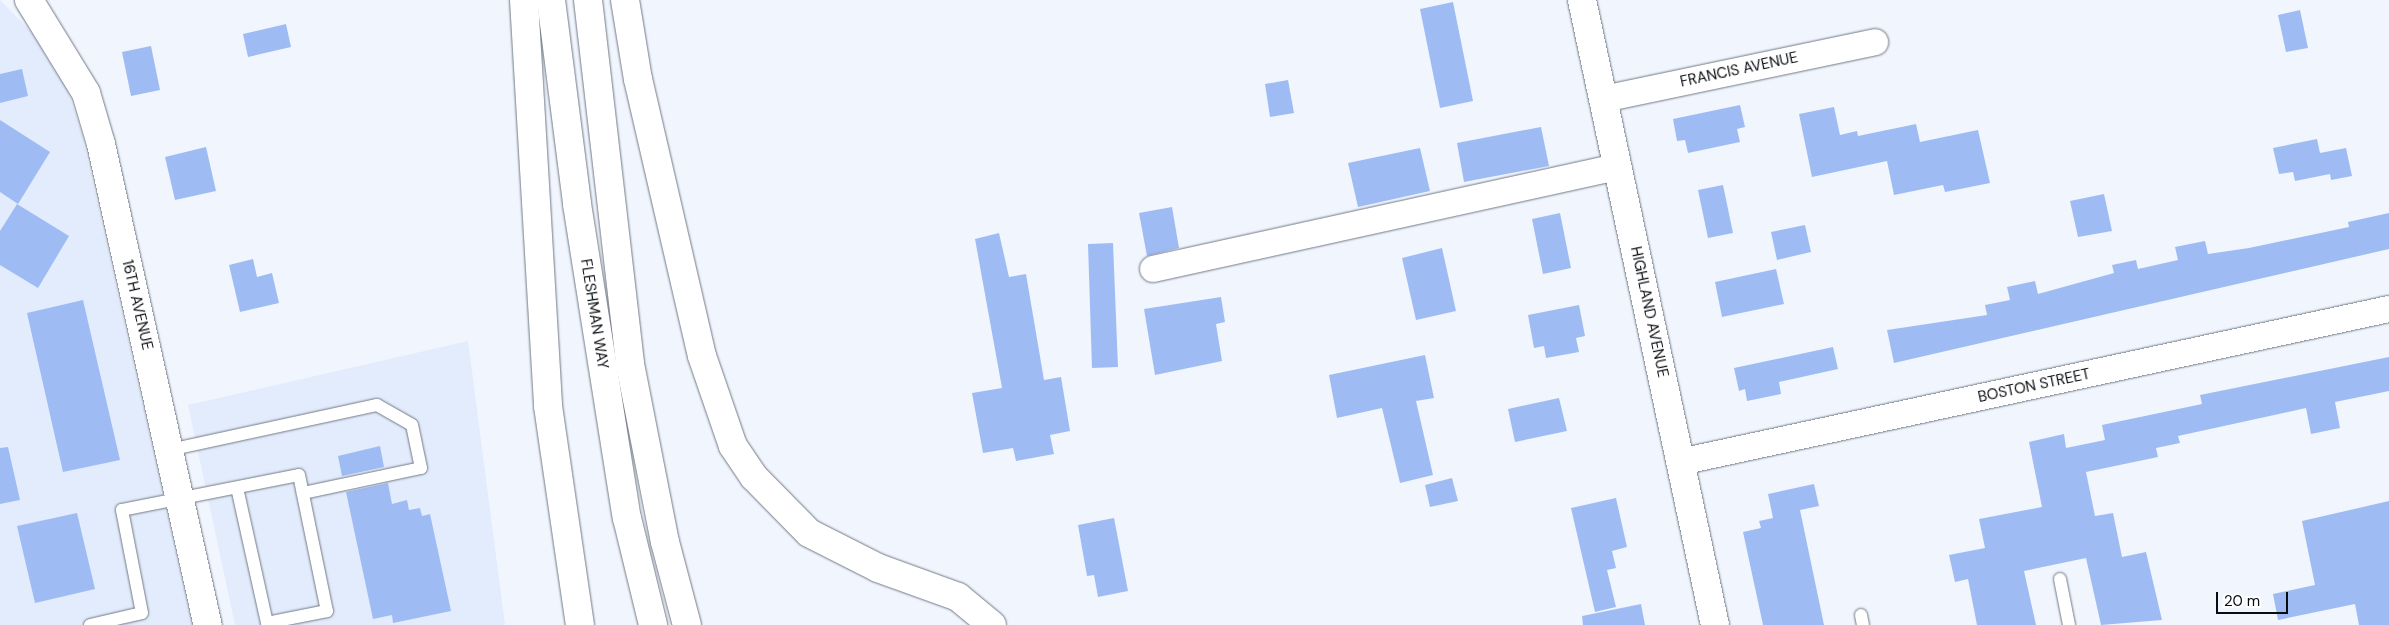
<!DOCTYPE html>
<html>
<head>
<meta charset="utf-8">
<style>
	body { margin:0 }
	#map { position:relative; width:2389px; height:625px; overflow:hidden; background:#f1f6fe; font-family:"DM Sans",sans-serif }
	div>[style] { position:absolute }
	.built>* { inset:0; background:#e2ecfc }
	.building>* { inset:0; background:#9ebcf3 }
	.roads { filter:drop-shadow(0 0 1px #727985) drop-shadow(0 0 1px #727985) }
	.service>* { height:12px; margin:-6px; padding:0 6px; transform-origin:6px; border-radius:6px; background:#fff }
	.minor>* { height:26px; margin:-13px; padding:0 13px; transform-origin:13px; border-radius:13px; background:#fff }
	.tertiary>* { height:28px; margin:-14px; padding:0 14px; transform-origin:14px; border-radius:14px; background:#fff }
	.secondary>* { height:28px; margin:-14px; padding:0 14px; transform-origin:14px; border-radius:14px; background:#fff }
	.primary>* { height:28px; margin:-14px; padding:0 14px; transform-origin:14px; border-radius:14px; background:#fff }
	span { translate:-50% -50%; white-space:nowrap; text-align:center; line-height:1.15; -webkit-text-stroke:4.5px #fff; paint-order:stroke }
	.street-label { font-size:15px; color:#090c10 }
	.scale { position:absolute; left:2216px; top:592px; width:72px; height:22px; box-sizing:border-box; border:2px solid #090c10; border-top:0; padding-left:6px; font-size:15px; line-height:18px; white-space:nowrap; color:#090c10; -webkit-text-stroke:4px #fff; paint-order:stroke }
</style>
</head>
<body>
<div id="map">
	<div class="built">
		<i style="clip-path:polygon(0 0,57px 58px,82px 134px,192px 625px,0 625px)"></i>
		<i style="clip-path:polygon(468px 341px,505px 625px,235px 625px,188px 405px)"></i>
	</div>
	<div class="building">
		<i style="clip-path:polygon(1453px 2px,1473px 101px,1440px 108px,1420px 9px)"></i>
		<i style="clip-path:polygon(2300px 10px,2308px 48px,2286px 52px,2278px 15px)"></i>
		<i style="clip-path:polygon(286px 24px,291px 47px,248px 57px,243px 34px)"></i>
		<i style="clip-path:polygon(151px 46px,160px 90px,131px 96px,122px 52px)"></i>
		<i style="clip-path:polygon(22px 69px,28px 96px,0 103px,0 74px)"></i>
		<i style="clip-path:polygon(1288px 80px,1294px 113px,1270px 117px,1265px 84px)"></i>
		<i style="clip-path:polygon(1740px 105px,1745px 127px,1737px 129px,1740px 142px,1688px 153px,1685px 140px,1677px 141px,1673px 119px)"></i>
		<i style="clip-path:polygon(1834px 107px,1840px 135px,1857px 131px,1858px 136px,1916px 124px,1920px 142px,1978px 130px,1990px 183px,1945px 192px,1943px 185px,1894px 195px,1887px 161px,1812px 177px,1799px 114px)"></i>
		<i style="clip-path:polygon(0 120px,50px 152px,18px 204px,0 192px)"></i>
		<i style="clip-path:polygon(1541px 127px,1549px 166px,1464px 182px,1457px 143px)"></i>
		<i style="clip-path:polygon(2317px 139px,2320px 153px,2346px 148px,2352px 176px,2331px 180px,2330px 174px,2295px 181px,2293px 172px,2279px 174px,2273px 148px)"></i>
		<i style="clip-path:polygon(206px 147px,216px 191px,175px 200px,165px 157px)"></i>
		<i style="clip-path:polygon(1420px 148px,1430px 191px,1358px 207px,1348px 163px)"></i>
		<i style="clip-path:polygon(1723px 185px,1733px 233px,1708px 238px,1698px 190px)"></i>
		<i style="clip-path:polygon(2104px 194px,2112px 231px,2078px 237px,2070px 201px)"></i>
		<i style="clip-path:polygon(17px 204px,69px 236px,38px 288px,0 265px,0 231px)"></i>
		<i style="clip-path:polygon(1172px 207px,1179px 248px,1147px 256px,1139px 213px)"></i>
		<i style="clip-path:polygon(1560px 213px,1571px 268px,1543px 274px,1532px 219px)"></i>
		<i style="clip-path:polygon(2389px 213px,2389px 249px,1894px 363px,1887px 330px,1987px 315px,1985px 305px,2010px 300px,2007px 287px,2035px 281px,2038px 294px,2114px 273px,2112px 265px,2136px 260px,2138px 269px,2178px 260px,2175px 247px,2205px 241px,2208px 254px,2249px 248px,2349px 227px,2348px 222px)"></i>
		<i style="clip-path:polygon(1805px 225px,1811px 252px,1777px 260px,1771px 232px)"></i>
		<i style="clip-path:polygon(999px 233px,1009px 277px,1026px 274px,1044px 380px,1061px 377px,1070px 431px,1050px 435px,1054px 454px,1016px 461px,1013px 448px,983px 453px,972px 393px,1002px 388px,975px 239px)"></i>
		<i style="clip-path:polygon(1113px 243px,1118px 367px,1092px 368px,1088px 244px)"></i>
		<i style="clip-path:polygon(1442px 248px,1456px 311px,1416px 320px,1402px 258px)"></i>
		<i style="clip-path:polygon(253px 259px,257px 277px,272px 273px,279px 303px,240px 312px,229px 265px)"></i>
		<i style="clip-path:polygon(1776px 269px,1784px 304px,1722px 317px,1715px 282px)"></i>
		<i style="clip-path:polygon(1221px 297px,1225px 322px,1216px 324px,1222px 361px,1155px 375px,1144px 309px)"></i>
		<i style="clip-path:polygon(83px 300px,120px 460px,63px 472px,27px 313px)"></i>
		<i style="clip-path:polygon(1579px 305px,1585px 336px,1576px 338px,1579px 352px,1546px 358px,1544px 346px,1534px 348px,1528px 315px)"></i>
		<i style="clip-path:polygon(1833px 347px,1838px 369px,1779px 382px,1781px 394px,1747px 401px,1745px 389px,1739px 391px,1734px 368px)"></i>
		<i style="clip-path:polygon(1425px 355px,1434px 398px,1416px 401px,1433px 475px,1400px 483px,1382px 408px,1337px 418px,1329px 375px)"></i>
		<i style="clip-path:polygon(2389px 357px,2389px 391px,2335px 402px,2340px 428px,2311px 434px,2306px 408px,2178px 436px,2180px 443px,2156px 448px,2158px 457px,2086px 472px,2095px 516px,2113px 513px,2122px 557px,2146px 552px,2162px 620px,2101px 625px,2086px 558px,2024px 571px,2036px 625px,1977px 625px,1968px 579px,1955px 582px,1949px 555px,1985px 548px,1979px 519px,2042px 507px,2029px 442px,2064px 434px,2066px 448px,2105px 440px,2102px 425px,2202px 404px,2200px 395px)"></i>
		<i style="clip-path:polygon(1559px 398px,1567px 431px,1515px 442px,1508px 409px)"></i>
		<i style="clip-path:polygon(380px 446px,384px 467px,342px 476px,338px 456px)"></i>
		<i style="clip-path:polygon(8px 447px,20px 500px,0 504px,0 448px)"></i>
		<i style="clip-path:polygon(1452px 478px,1458px 501px,1430px 507px,1425px 485px)"></i>
		<i style="clip-path:polygon(388px 483px,392px 504px,407px 500px,409px 510px,420px 508px,422px 516px,430px 514px,451px 611px,393px 623px,392px 615px,373px 619px,346px 492px)"></i>
		<i style="clip-path:polygon(1814px 484px,1819px 506px,1800px 510px,1824px 625px,1763px 625px,1743px 532px,1761px 528px,1759px 521px,1773px 518px,1768px 494px)"></i>
		<i style="clip-path:polygon(1616px 498px,1627px 547px,1612px 551px,1616px 568px,1607px 570px,1616px 607px,1595px 612px,1571px 508px)"></i>
		<i style="clip-path:polygon(2389px 501px,2389px 625px,2359px 625px,2355px 604px,2278px 620px,2273px 594px,2315px 585px,2302px 521px)"></i>
		<i style="clip-path:polygon(77px 513px,95px 589px,35px 603px,17px 526px)"></i>
		<i style="clip-path:polygon(1114px 518px,1128px 591px,1098px 597px,1094px 575px,1087px 576px,1078px 525px)"></i>
		<i style="clip-path:polygon(1641px 604px,1645px 625px,1583px 625px,1582px 616px)"></i>
	</div>
	<div class="roads">
		<div class="service">
			<i style="left:169px;top:450px;width:213px;rotate:-12.2deg"></i>
			<i style="left:377px;top:405px;width:40px;rotate:29.7deg"></i>
			<i style="left:412px;top:425px;width:44px;rotate:78.2deg"></i>
			<i style="left:421px;top:468px;width:121px;rotate:168deg"></i>
			<i style="left:2060px;top:579px;width:47px;rotate:78.9deg"></i>
			<i style="left:1861px;top:615px;width:10px;rotate:79deg"></i>
			<i style="left:90px;top:625px;width:53px;rotate:-13deg"></i>
			<i style="left:142px;top:613px;width:105px;rotate:-101deg"></i>
			<i style="left:122px;top:510px;width:180px;rotate:-11.2deg"></i>
			<i style="left:299px;top:475px;width:139px;rotate:78.4deg"></i>
			<i style="left:327px;top:611px;width:61px;rotate:168.7deg"></i>
			<i style="left:267px;top:623px;width:138px;rotate:-102.5deg"></i>
		</div>
		<div class="minor">
			<i style="left:1603px;top:99px;width:278px;rotate:-11.8deg"></i>
			<i style="left:1153px;top:269px;width:476px;rotate:-12.4deg"></i>
			<i style="left:1680px;top:462px;width:725px;rotate:-12.18deg"></i>
		</div>
		<div class="tertiary">
			<i style="left:29px;top:0;width:109px;rotate:58.5deg"></i>
			<i style="left:86px;top:93px;width:53px;rotate:73.6deg"></i>
			<i style="left:101px;top:144px;width:493px;rotate:77.5deg"></i>
		</div>
		<div class="secondary">
			<i style="left:1582px;top:0;width:639px;rotate:77.99deg"></i>
		</div>
		<div class="primary">
			<i style="left:524px;top:0;width:407px;rotate:86.6deg"></i>
			<i style="left:548px;top:406px;width:221px;rotate:81.7deg"></i>
			<i style="left:551px;top:0;width:206px;rotate:82.7deg"></i>
			<i style="left:577px;top:204px;width:318px;rotate:81deg"></i>
			<i style="left:627px;top:518px;width:110px;rotate:76.3deg"></i>
			<i style="left:588px;top:0;width:366px;rotate:83.4deg"></i>
			<i style="left:630px;top:364px;width:181px;rotate:78.9deg"></i>
			<i style="left:665px;top:542px;width:86px;rotate:75.2deg"></i>
			<i style="left:625px;top:0;width:80px;rotate:80.7deg"></i>
			<i style="left:638px;top:79px;width:284px;rotate:77deg"></i>
			<i style="left:702px;top:356px;width:95px;rotate:71deg"></i>
			<i style="left:733px;top:446px;width:37px;rotate:56deg"></i>
			<i style="left:754px;top:477px;width:78px;rotate:45.5deg"></i>
			<i style="left:809px;top:533px;width:77px;rotate:26.9deg"></i>
			<i style="left:878px;top:568px;width:85px;rotate:19.9deg"></i>
			<i style="left:958px;top:597px;width:44px;rotate:39.5deg"></i>
		</div>
	</div>
	<div class="street-label">
		<span style="left:1739px;top:70px;rotate:-12deg">FRANCIS AVENUE</span>
		<span style="left:137px;top:305px;rotate:77deg">16TH AVENUE</span>
		<span style="left:1649px;top:312px;rotate:78deg">HIGHLAND AVENUE</span>
		<span style="left:594px;top:314px;rotate:81deg">FLESHMAN WAY</span>
		<span style="left:2034px;top:386px;rotate:-12deg">BOSTON STREET</span>
	</div>
	<div class="scale">20 m</div>
</div>
</body>
</html>
